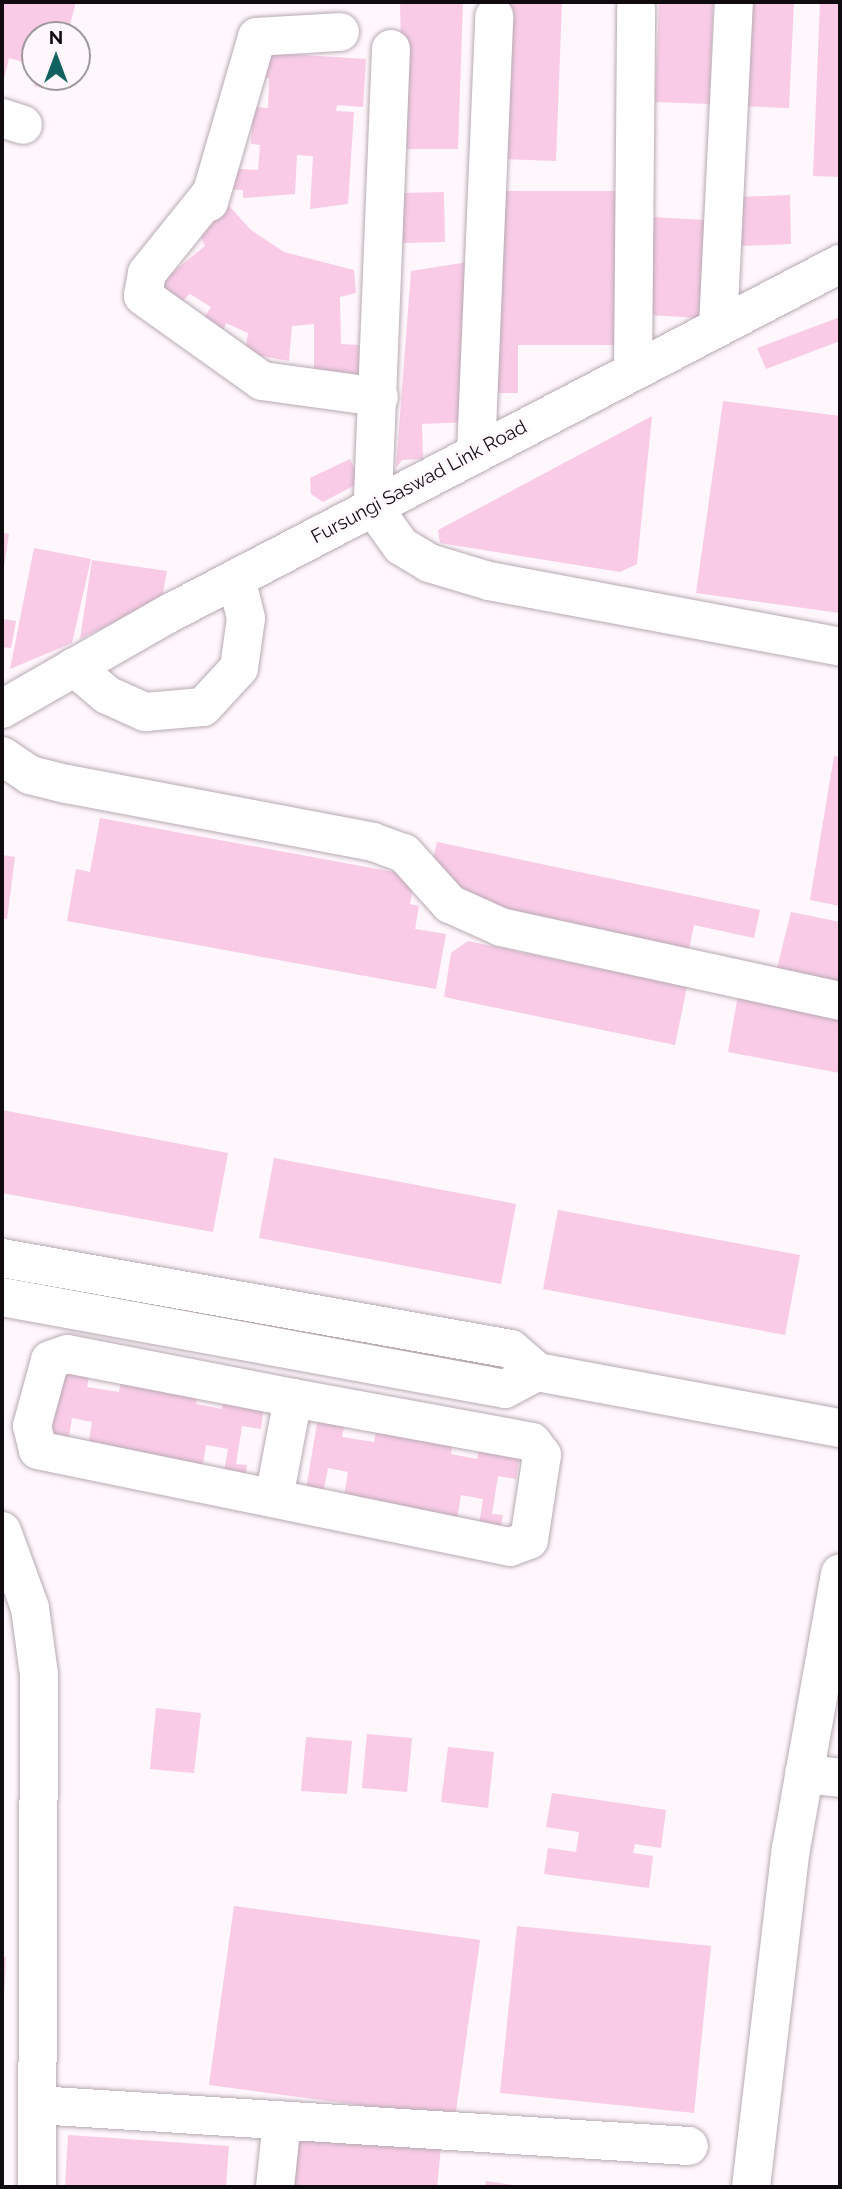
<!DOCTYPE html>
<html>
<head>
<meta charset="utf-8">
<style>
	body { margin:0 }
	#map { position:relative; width:842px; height:2189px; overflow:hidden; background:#fff7fc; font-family:Raleway,sans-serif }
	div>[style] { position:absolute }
	.building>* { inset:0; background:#f9cbe7 }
	.roads { filter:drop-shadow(0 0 2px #b7aab2) drop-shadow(0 0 2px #b7aab2) }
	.minor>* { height:38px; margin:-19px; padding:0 19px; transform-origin:19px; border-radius:19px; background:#fff }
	span { translate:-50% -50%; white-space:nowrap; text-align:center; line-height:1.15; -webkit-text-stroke:5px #fff7fc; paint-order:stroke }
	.street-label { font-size:19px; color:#100b0e }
	.frame { position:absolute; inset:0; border:4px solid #100b0e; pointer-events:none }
	.north { position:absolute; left:21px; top:21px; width:70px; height:70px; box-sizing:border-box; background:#fff7fc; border:2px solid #9f999d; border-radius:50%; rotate:0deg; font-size:19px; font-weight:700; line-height:28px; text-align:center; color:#100b0e }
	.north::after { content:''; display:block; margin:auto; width:24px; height:32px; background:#12625f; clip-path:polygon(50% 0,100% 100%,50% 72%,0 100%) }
</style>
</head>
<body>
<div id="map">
	<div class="building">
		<i style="clip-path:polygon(2px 2px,76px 2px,67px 35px,35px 35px,35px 65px,9px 58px,3px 83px)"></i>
		<i style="clip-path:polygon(400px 2px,463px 2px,458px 149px,403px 149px)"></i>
		<i style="clip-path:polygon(507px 2px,562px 2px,556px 161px,502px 159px)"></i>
		<i style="clip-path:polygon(659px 2px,713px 2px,710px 104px,655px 102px)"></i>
		<i style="clip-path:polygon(741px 2px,794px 2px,789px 108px,740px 106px)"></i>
		<i style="clip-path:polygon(820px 2px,840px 2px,840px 177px,813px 176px)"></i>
		<i style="clip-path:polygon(257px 52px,366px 59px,363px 107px,337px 105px,336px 111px,354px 112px,348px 204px,310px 209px,313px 156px,297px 155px,295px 194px,243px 198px,243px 190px,223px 189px,224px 168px,258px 170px,260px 145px,251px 144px,252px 124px,254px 107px,268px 108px,269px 78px,255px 78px)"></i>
		<i style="clip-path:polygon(36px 77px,57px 77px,53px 91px,34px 86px)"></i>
		<i style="clip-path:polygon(495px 191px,621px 191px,621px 345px,518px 345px,518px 393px,495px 393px)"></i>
		<i style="clip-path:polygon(444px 192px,445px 242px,402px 243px,401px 193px)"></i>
		<i style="clip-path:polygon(219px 195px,251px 230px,284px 252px,354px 270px,356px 293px,340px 297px,341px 344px,359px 345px,359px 374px,314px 369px,314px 324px,292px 326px,289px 361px,245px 353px,248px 333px,226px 323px,221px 336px,201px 323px,211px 307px,190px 294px,176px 306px,157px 285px,205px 246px,196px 227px)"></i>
		<i style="clip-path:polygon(790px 195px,791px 244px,742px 246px,740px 197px)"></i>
		<i style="clip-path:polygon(654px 217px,705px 220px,700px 318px,649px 315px)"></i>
		<i style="clip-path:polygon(468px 262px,470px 422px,422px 424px,423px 459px,402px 460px,396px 468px,411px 271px)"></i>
		<i style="clip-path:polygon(840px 317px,840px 341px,766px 369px,757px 348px)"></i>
		<i style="clip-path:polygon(723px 401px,840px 416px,840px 613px,696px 593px)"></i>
		<i style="clip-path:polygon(652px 416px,637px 564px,620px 572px,440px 543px,438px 530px)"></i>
		<i style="clip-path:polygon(350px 459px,361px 482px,323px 502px,311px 494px,310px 478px)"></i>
		<i style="clip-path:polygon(2px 533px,9px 534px,3px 573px,2px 573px)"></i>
		<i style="clip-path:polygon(34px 548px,91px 559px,72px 643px,10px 669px)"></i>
		<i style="clip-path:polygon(92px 560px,167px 571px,162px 598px,80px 639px)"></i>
		<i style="clip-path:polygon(2px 619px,16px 621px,11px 648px,2px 647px)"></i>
		<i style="clip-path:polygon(834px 756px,840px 757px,840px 906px,810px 900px)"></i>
		<i style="clip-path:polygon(100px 818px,415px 876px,410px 904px,419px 906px,415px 929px,446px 934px,436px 989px,67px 921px,76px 869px,90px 872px)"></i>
		<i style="clip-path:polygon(437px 842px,760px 910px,754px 938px,694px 925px,689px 949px,463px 901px,431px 868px)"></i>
		<i style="clip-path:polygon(2px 855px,15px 857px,7px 919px,2px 918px)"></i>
		<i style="clip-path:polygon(791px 912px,840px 922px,840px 982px,777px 968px)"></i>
		<i style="clip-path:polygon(468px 941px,687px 987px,675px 1045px,444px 997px,451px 953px)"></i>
		<i style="clip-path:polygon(738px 995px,840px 1014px,840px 1073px,728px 1052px)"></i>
		<i style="clip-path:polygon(2px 1110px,228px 1153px,213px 1232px,2px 1193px)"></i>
		<i style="clip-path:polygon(274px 1158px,516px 1204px,501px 1284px,259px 1238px)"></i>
		<i style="clip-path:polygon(558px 1210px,800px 1255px,785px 1335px,543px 1289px)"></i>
		<i style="clip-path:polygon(62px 1367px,90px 1371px,87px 1387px,119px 1392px,122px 1374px,199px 1386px,196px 1404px,222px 1409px,224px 1394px,265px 1400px,261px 1429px,242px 1426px,236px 1464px,247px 1465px,244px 1485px,222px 1482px,228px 1449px,206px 1445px,201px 1476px,86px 1457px,92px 1422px,72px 1418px,67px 1449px,49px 1446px)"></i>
		<i style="clip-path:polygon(318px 1417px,345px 1421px,342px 1437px,374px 1442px,378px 1423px,454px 1436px,451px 1454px,477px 1459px,480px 1444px,521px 1450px,516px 1479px,498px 1476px,492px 1514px,503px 1515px,499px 1535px,478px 1532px,483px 1499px,461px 1495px,456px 1526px,342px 1507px,348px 1472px,328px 1468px,322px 1499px,305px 1496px)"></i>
		<i style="clip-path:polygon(156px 1708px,201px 1713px,194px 1773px,150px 1769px)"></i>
		<i style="clip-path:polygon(367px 1734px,412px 1738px,407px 1792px,362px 1788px)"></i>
		<i style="clip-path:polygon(306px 1737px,352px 1741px,347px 1794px,301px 1791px)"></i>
		<i style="clip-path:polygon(448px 1747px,494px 1752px,488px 1808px,441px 1802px)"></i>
		<i style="clip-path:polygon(552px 1793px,666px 1810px,661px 1848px,635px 1844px,633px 1853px,653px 1856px,649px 1888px,544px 1874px,548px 1848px,576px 1852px,579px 1832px,546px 1827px)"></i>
		<i style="clip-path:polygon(234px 1906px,480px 1940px,455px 2118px,209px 2085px)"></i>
		<i style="clip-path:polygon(517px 1926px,711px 1946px,694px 2113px,500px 2093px)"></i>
		<i style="clip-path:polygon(2px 1956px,6px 1957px,4px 1999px,2px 1999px)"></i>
		<i style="clip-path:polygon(292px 2131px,441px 2147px,437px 2187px,286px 2187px)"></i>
		<i style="clip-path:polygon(68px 2135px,229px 2146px,226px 2187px,65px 2187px)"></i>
		<i style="clip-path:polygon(486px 2181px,521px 2186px,521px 2187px,485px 2187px)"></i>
	</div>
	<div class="roads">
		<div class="minor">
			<i style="left:340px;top:32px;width:83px;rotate:176.6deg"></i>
			<i style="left:257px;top:37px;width:172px;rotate:106.2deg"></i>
			<i style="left:209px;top:202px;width:6px;rotate:-90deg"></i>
			<i style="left:209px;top:196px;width:99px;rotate:128.8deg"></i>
			<i style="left:147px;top:273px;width:23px;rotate:100deg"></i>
			<i style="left:143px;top:296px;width:146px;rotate:35.5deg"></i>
			<i style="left:262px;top:381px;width:118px;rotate:7.8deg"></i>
			<i style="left:391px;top:49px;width:458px;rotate:92.3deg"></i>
			<i style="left:373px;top:507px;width:48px;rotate:54.3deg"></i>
			<i style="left:401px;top:546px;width:33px;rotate:31deg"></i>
			<i style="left:429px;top:563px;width:63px;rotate:16.7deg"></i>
			<i style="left:489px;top:581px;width:357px;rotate:10.6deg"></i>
			<i style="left:2px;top:118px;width:22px;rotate:18deg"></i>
			<i style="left:718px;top:327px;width:325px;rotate:-87.2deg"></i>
			<i style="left:633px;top:371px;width:363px;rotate:-89.5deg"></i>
			<i style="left:476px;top:453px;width:437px;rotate:-87.6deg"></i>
			<i style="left:74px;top:667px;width:43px;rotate:40.3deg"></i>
			<i style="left:107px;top:695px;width:42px;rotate:24.1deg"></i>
			<i style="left:145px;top:712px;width:58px;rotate:-4.9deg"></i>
			<i style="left:203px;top:707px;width:53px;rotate:-47.3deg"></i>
			<i style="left:239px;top:668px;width:50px;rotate:-82deg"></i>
			<i style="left:246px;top:618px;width:41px;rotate:-104deg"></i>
			<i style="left:2px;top:709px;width:191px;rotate:-29.8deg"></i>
			<i style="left:168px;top:614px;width:758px;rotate:-27.51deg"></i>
			<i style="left:2px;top:756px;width:34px;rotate:34deg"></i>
			<i style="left:30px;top:775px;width:38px;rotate:14deg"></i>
			<i style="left:67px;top:784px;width:311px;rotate:10.7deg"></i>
			<i style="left:373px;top:842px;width:33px;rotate:20deg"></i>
			<i style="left:404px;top:853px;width:69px;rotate:48deg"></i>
			<i style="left:450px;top:904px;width:56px;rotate:24.3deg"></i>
			<i style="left:501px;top:927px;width:347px;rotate:12.3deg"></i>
			<i style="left:2px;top:1258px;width:517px;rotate:10.14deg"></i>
			<i style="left:511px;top:1349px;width:35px;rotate:41deg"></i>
			<i style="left:537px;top:1372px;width:308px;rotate:10.5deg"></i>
			<i style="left:2px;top:1297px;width:511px;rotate:10.36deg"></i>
			<i style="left:505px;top:1389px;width:36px;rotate:-28deg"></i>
			<i style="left:274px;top:1498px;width:102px;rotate:-79.2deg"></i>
			<i style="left:293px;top:1398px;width:243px;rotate:10.4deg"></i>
			<i style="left:532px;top:1442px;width:16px;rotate:52deg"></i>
			<i style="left:542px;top:1455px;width:86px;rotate:98.7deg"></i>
			<i style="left:529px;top:1540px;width:20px;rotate:160deg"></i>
			<i style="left:510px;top:1547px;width:482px;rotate:-168.4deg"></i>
			<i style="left:38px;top:1450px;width:25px;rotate:-104deg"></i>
			<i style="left:32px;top:1426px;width:68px;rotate:-74.7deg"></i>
			<i style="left:50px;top:1360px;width:18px;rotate:-19deg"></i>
			<i style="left:67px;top:1354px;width:230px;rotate:11deg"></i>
			<i style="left:2px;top:1531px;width:82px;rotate:70deg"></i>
			<i style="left:30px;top:1608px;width:68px;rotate:82.3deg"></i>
			<i style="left:39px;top:1675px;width:512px;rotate:90.22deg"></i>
			<i style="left:804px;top:1774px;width:36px;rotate:6deg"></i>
			<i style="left:37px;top:2105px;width:653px;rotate:3.6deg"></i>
			<i style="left:275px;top:2187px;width:67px;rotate:-84deg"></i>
			<i style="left:751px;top:2187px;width:340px;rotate:-83.3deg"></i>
			<i style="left:791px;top:1849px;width:280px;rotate:-79.9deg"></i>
		</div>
	</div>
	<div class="street-label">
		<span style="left:419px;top:482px;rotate:-28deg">Fursungi Saswad Link Road</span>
	</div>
	<div class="frame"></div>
	<div class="north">N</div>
</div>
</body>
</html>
